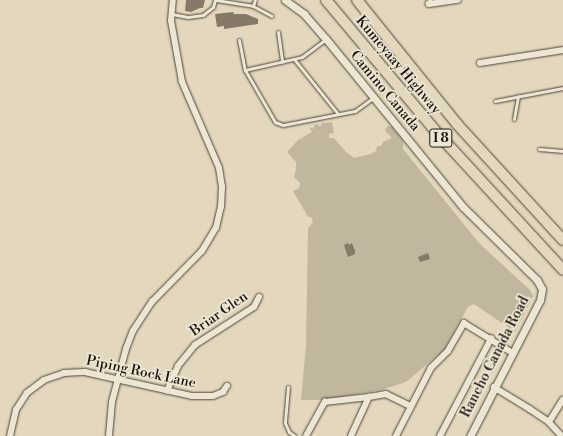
<!DOCTYPE html>
<html>
<head>
<meta charset="utf-8">
<style>
	body { margin:0 }
	#map { position:relative; width:563px; height:436px; overflow:hidden; background:#e3d8bd; font-family:"Libre Bodoni",serif }
	div>[style] { position:absolute }
	.green>* { inset:0; background:#c1b79f }
	.building>* { inset:0; background:#847a67 }
	.roads { filter:drop-shadow(0 0 1px #4e4537) drop-shadow(0 0 1px #4e4537) }
	.service>* { height:3px; margin:-1.5px; padding:0 1.5px; transform-origin:1.5px; border-radius:1.5px; background:#ede6d4 }
	.minor>* { height:5.5px; margin:-2.75px; padding:0 2.75px; transform-origin:2.75px; border-radius:2.75px; background:#ede6d4 }
	.tertiary>* { height:7px; margin:-3.5px; padding:0 3.5px; transform-origin:3.5px; border-radius:3.5px; background:#ede6d4 }
	.motorway>* { height:10px; margin:-5px; padding:0 5px; transform-origin:5px; border-radius:5px; background:#e3d8bd }
	span { translate:-50% -50%; white-space:nowrap; text-align:center; line-height:1.15; -webkit-text-stroke:3.5px #ede6d4; paint-order:stroke }
	.shield-label span { padding:1px 3px; background:#ede6d4; border:1px solid; border-radius:3px; -webkit-text-stroke-width:0 }
	.shield-label { font-size:13px; color:#1d140a; font-weight:700 }
	.street-label { font-size:14px; color:#1d140a }
</style>
</head>
<body>
<div id="map">
	<div class="green">
		<i style="clip-path:polygon(332px 122px,334px 133px,329px 134px,329px 138px,334px 138px,346px 152px,354px 158px,370px 154px,376px 151px,377px 146px,381px 146px,383px 142px,392px 138px,386px 132px,385px 129px,388px 126px,392px 127px,403px 141px,403px 149px,479px 243px,530px 290px,533px 296px,515px 332px,474px 304px,468px 307px,444px 350px,406px 382px,381px 390px,324px 400px,301px 400px,306px 345px,308px 228px,313px 222px,311px 217px,308px 217px,293px 191px,299px 188px,300px 183px,294px 177px,296px 169px,296px 162px,287px 152px,298px 140px,312px 132px,309px 127px,313px 129px,314px 125px,318px 124px,320px 127px,322px 123px)"></i>
	</div>
	<div class="building">
		<i style="clip-path:polygon(186px 0,205px 0,203px 8px,200px 8px,191px 12px,185px 11px)"></i>
		<i style="clip-path:polygon(233px 12px,234px 14px,246px 14px,258px 19px,258px 24px,224px 29px,224px 26px,217px 27px,215px 14px)"></i>
		<i style="clip-path:polygon(348px 243px,349px 245px,352px 243px,355px 251px,355px 254px,348px 257px,344px 245px)"></i>
		<i style="clip-path:polygon(428px 253px,430px 259px,420px 262px,418px 257px)"></i>
	</div>
	<div class="roads">
		<div class="service">
			<i style="left:216px;top:0;width:37px;rotate:9deg"></i>
			<i style="left:253px;top:6px;width:6px;rotate:-72deg"></i>
			<i style="left:253px;top:6px;width:21px;rotate:28deg"></i>
			<i style="left:172px;top:14px;width:16px;rotate:11deg"></i>
			<i style="left:188px;top:17px;width:15px;rotate:-8deg"></i>
			<i style="left:203px;top:15px;width:13px;rotate:-39deg"></i>
			<i style="left:213px;top:7px;width:7px;rotate:-74deg"></i>
			<i style="left:278px;top:32px;width:30px;rotate:82deg"></i>
			<i style="left:239px;top:40px;width:31px;rotate:79deg"></i>
			<i style="left:245px;top:70px;width:58px;rotate:-12.8deg"></i>
			<i style="left:302px;top:57px;width:30px;rotate:-37deg"></i>
			<i style="left:294px;top:59px;width:70px;rotate:51.3deg"></i>
			<i style="left:245px;top:70px;width:60px;rotate:60deg"></i>
			<i style="left:275px;top:122px;width:9px;rotate:21deg"></i>
			<i style="left:283px;top:125px;width:73px;rotate:-11deg"></i>
			<i style="left:355px;top:111px;width:22px;rotate:-36deg"></i>
			<i style="left:495px;top:101px;width:69px;rotate:-10.8deg"></i>
			<i style="left:514px;top:119px;width:23px;rotate:-80deg"></i>
			<i style="left:539px;top:149px;width:24px;rotate:5deg"></i>
			<i style="left:288px;top:387px;width:36px;rotate:95deg"></i>
			<i style="left:285px;top:423px;width:10px;rotate:66deg"></i>
			<i style="left:289px;top:432px;width:7px;rotate:34deg"></i>
		</div>
		<div class="minor">
			<i style="left:431px;top:3px;width:2px;rotate:153deg"></i>
			<i style="left:429px;top:4px;width:29px;rotate:-8deg"></i>
			<i style="left:480px;top:63px;width:84px;rotate:-8.9deg"></i>
			<i style="left:494px;top:387px;width:42px;rotate:31.4deg"></i>
			<i style="left:530px;top:409px;width:23px;rotate:34deg"></i>
			<i style="left:549px;top:422px;width:19px;rotate:47deg"></i>
			<i style="left:167px;top:391px;width:27px;rotate:-66deg"></i>
			<i style="left:178px;top:366px;width:27px;rotate:-51deg"></i>
			<i style="left:195px;top:345px;width:70px;rotate:-32.8deg"></i>
			<i style="left:254px;top:307px;width:11px;rotate:-63deg"></i>
			<i style="left:549px;top:422px;width:26px;rotate:-58deg"></i>
			<i style="left:10px;top:436px;width:27px;rotate:-77deg"></i>
			<i style="left:16px;top:410px;width:20px;rotate:-57deg"></i>
			<i style="left:27px;top:393px;width:21px;rotate:-37deg"></i>
			<i style="left:44px;top:380px;width:21px;rotate:-19deg"></i>
			<i style="left:64px;top:373px;width:21px;rotate:-3deg"></i>
			<i style="left:85px;top:372px;width:110px;rotate:12.6deg"></i>
			<i style="left:192px;top:396px;width:21px"></i>
			<i style="left:213px;top:396px;width:11px;rotate:-22deg"></i>
			<i style="left:223px;top:392px;width:7px;rotate:-56deg"></i>
			<i style="left:109px;top:436px;width:34px;rotate:-85deg"></i>
			<i style="left:112px;top:402px;width:55px;rotate:-75.2deg"></i>
			<i style="left:126px;top:349px;width:19px;rotate:-69deg"></i>
			<i style="left:133px;top:331px;width:35px;rotate:-57deg"></i>
			<i style="left:152px;top:302px;width:71px;rotate:-45.6deg"></i>
			<i style="left:202px;top:251px;width:27px;rotate:-59deg"></i>
			<i style="left:216px;top:228px;width:22px;rotate:-77deg"></i>
			<i style="left:221px;top:207px;width:20px;rotate:-87deg"></i>
			<i style="left:222px;top:187px;width:19px;rotate:-99deg"></i>
			<i style="left:219px;top:168px;width:94px;rotate:-113.3deg"></i>
			<i style="left:182px;top:82px;width:62px;rotate:-100.2deg"></i>
			<i style="left:171px;top:21px;width:21px;rotate:-85deg"></i>
			<i style="left:306px;top:436px;width:39px;rotate:-61deg"></i>
			<i style="left:325px;top:402px;width:44px;rotate:-6.5deg"></i>
			<i style="left:351px;top:436px;width:43px;rotate:-65.2deg"></i>
			<i style="left:369px;top:397px;width:17px;rotate:-10deg"></i>
			<i style="left:386px;top:394px;width:28px;rotate:26deg"></i>
			<i style="left:396px;top:436px;width:76px;rotate:-62.8deg"></i>
			<i style="left:431px;top:368px;width:24px;rotate:-45deg"></i>
			<i style="left:448px;top:351px;width:32px;rotate:-60deg"></i>
			<i style="left:464px;top:323px;width:57px;rotate:31.5deg"></i>
			<i style="left:440px;top:436px;width:110px;rotate:-62.3deg"></i>
		</div>
		<div class="tertiary">
			<i style="left:285px;top:0;width:24px;rotate:36deg"></i>
			<i style="left:304px;top:14px;width:33px;rotate:49deg"></i>
			<i style="left:326px;top:39px;width:217px;rotate:50.8deg"></i>
			<i style="left:463px;top:207px;width:104px;rotate:44.6deg"></i>
			<i style="left:537px;top:280px;width:10px;rotate:61deg"></i>
			<i style="left:542px;top:289px;width:11px;rotate:100deg"></i>
			<i style="left:540px;top:300px;width:153px;rotate:117.2deg"></i>
		</div>
		<div class="motorway">
			<i style="left:326px;top:0;width:176px;rotate:50.1deg"></i>
			<i style="left:439px;top:135px;width:183px;rotate:47.4deg"></i>
			<i style="left:357px;top:0;width:159px;rotate:51.1deg"></i>
			<i style="left:457px;top:124px;width:157px;rotate:47.6deg"></i>
		</div>
	</div>
	<div class="shield-label">
		<span style="left:441px;top:138px">I 8</span>
	</div>
	<div class="street-label">
		<span style="left:398px;top:65px;rotate:50deg">Kumeyaay Highway</span>
		<span style="left:385px;top:91px;rotate:50deg">Camino Canada</span>
		<span style="left:219px;top:314px;rotate:-35deg">Briar Glen</span>
		<span style="left:495px;top:357px;rotate:-63deg">Rancho Canada Road</span>
		<span style="left:141px;top:372px;rotate:12deg">Piping Rock Lane</span>
	</div>
</div>
</body>
</html>
